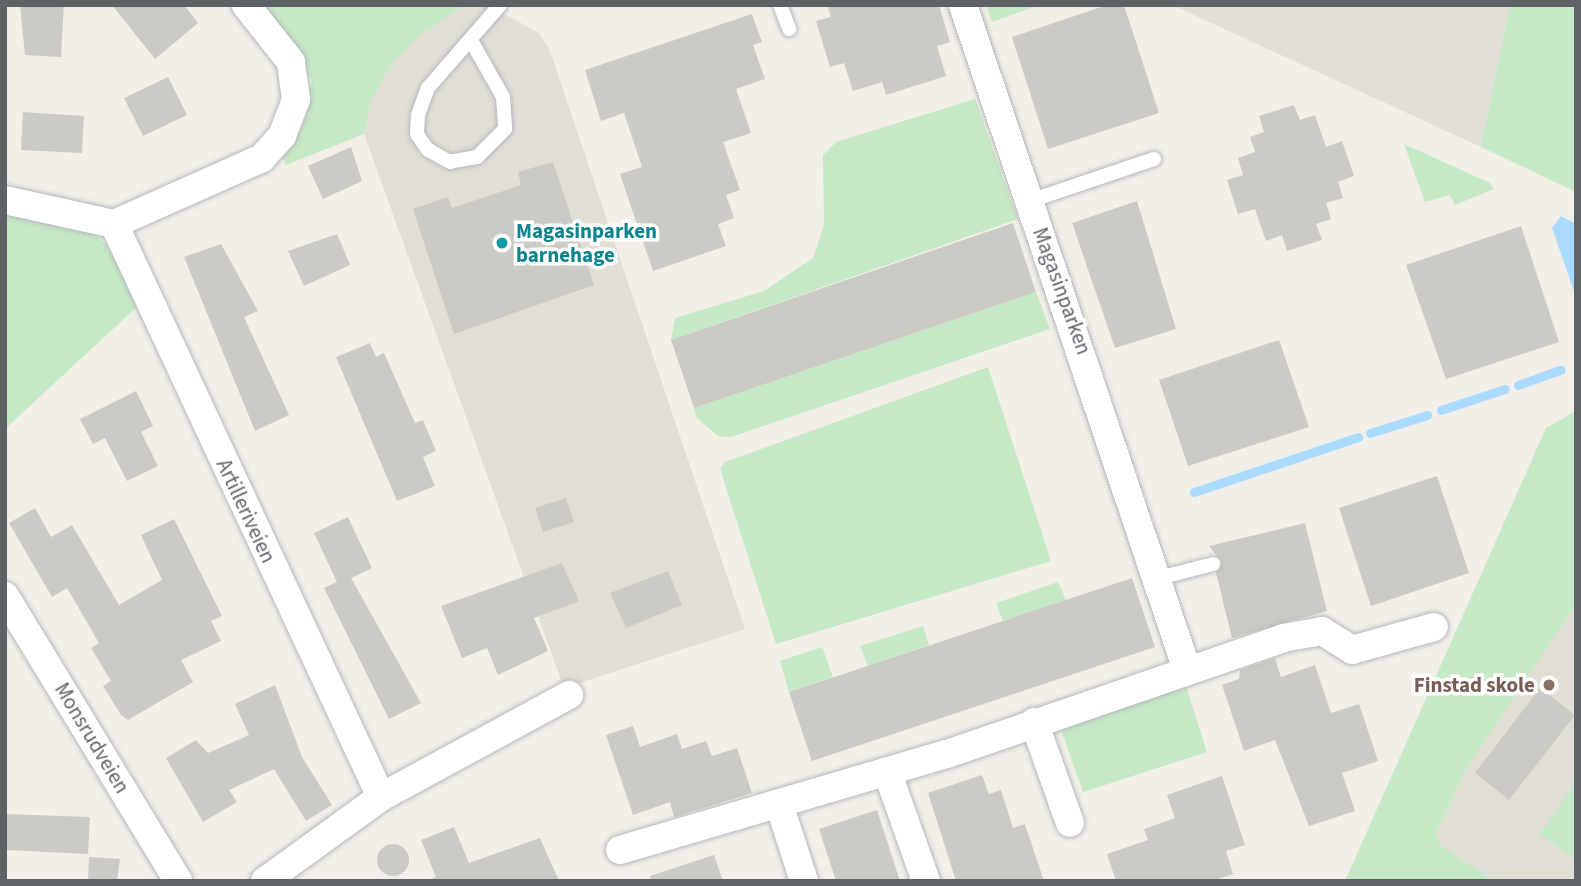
<!DOCTYPE html>
<html>
<head>
<meta charset="utf-8">
<style>
	body { margin:0 }
	#map { position:relative; width:1581px; height:886px; overflow:hidden; background:#f1efe8; font-family:"Source Sans 3",sans-serif }
	div>[style] { position:absolute }
	.education>* { inset:0; background:#e1ded6 }
	.green>* { inset:0; background:#c5e8c5 }
	.water>* { inset:0; background:#aadaff }
	.stream>* { height:9px; margin:-4.5px; padding:0 4.5px; transform-origin:4.5px; border-radius:4.5px; background:#aadaff }
	.building>* { inset:0; background:#cccac5 }
	.round { border-radius:50% }
	.roads { filter:drop-shadow(0 0 2px #b5b8bc) drop-shadow(0 0 2px #b5b8bc) }
	.lane>* { height:14px; margin:-7px; padding:0 7px; transform-origin:7px; border-radius:7px; background:#fff }
	.street>* { height:28px; margin:-14px; padding:0 14px; transform-origin:14px; border-radius:14px; background:#fff }
	.dots>* { width:19px; height:19px; translate:-50% -50%; box-sizing:border-box; border:4px solid #fff; border-radius:50% }
	span { translate:-50% -50%; white-space:nowrap; text-align:center; line-height:1.15; -webkit-text-stroke:7px #fff; paint-order:stroke }
	.culture-label { font-size:21px; color:#0d838f; font-weight:700 }
	.left { translate:0 -50%; text-align:left }
	.street-label { font-size:21px; color:#5f6368 }
	.education-label { font-size:21px; color:#785e54; font-weight:700 }
	.right { translate:-100% -50%; text-align:right }
	.frame { position:absolute; inset:0; border:7px solid #5f6368; pointer-events:none }
</style>
</head>
<body>
<div id="map">
	<div class="education">
		<i style="clip-path:polygon(466px 5px,488px 5px,539px 33px,550px 51px,745px 629px,564px 688px,364px 134px,371px 101px,391px 65px,420px 34px)"></i>
		<i style="clip-path:polygon(1172px 5px,1510px 5px,1481px 147px)"></i>
		<i style="clip-path:polygon(1576px 604px,1576px 881px,1494px 881px,1440px 845px,1436px 833px,1467px 767px)"></i>
	</div>
	<div class="green">
		<i style="clip-path:polygon(262px 5px,466px 5px,420px 34px,391px 65px,371px 101px,364px 134px,286px 165px,281px 152px,304px 117px,312px 80px)"></i>
		<i style="clip-path:polygon(986px 5px,1039px 5px,992px 22px)"></i>
		<i style="clip-path:polygon(1510px 5px,1576px 5px,1576px 192px,1481px 147px)"></i>
		<i style="clip-path:polygon(975px 99px,1018px 219px,671px 340px,675px 318px,764px 291px,813px 258px,824px 225px,823px 155px,836px 142px)"></i>
		<i style="clip-path:polygon(1404px 144px,1490px 183px,1494px 189px,1455px 205px,1450px 195px,1425px 202px)"></i>
		<i style="clip-path:polygon(5px 211px,87px 229px,107px 245px,141px 303px,5px 429px)"></i>
		<i style="clip-path:polygon(1036px 292px,1050px 329px,731px 437px,718px 436px,697px 418px,694px 408px)"></i>
		<i style="clip-path:polygon(988px 367px,1051px 561px,776px 644px,720px 469px,725px 462px)"></i>
		<i style="clip-path:polygon(1576px 411px,1576px 604px,1467px 767px,1436px 833px,1440px 845px,1494px 881px,1345px 881px,1546px 428px)"></i>
		<i style="clip-path:polygon(1058px 582px,1066px 600px,1003px 621px,996px 603px)"></i>
		<i style="clip-path:polygon(923px 626px,929px 645px,868px 666px,860px 646px)"></i>
		<i style="clip-path:polygon(822px 647px,833px 677px,789px 692px,780px 661px)"></i>
		<i style="clip-path:polygon(1185px 683px,1207px 752px,1083px 792px,1059px 724px)"></i>
		<i style="clip-path:polygon(1576px 782px,1576px 860px,1540px 834px)"></i>
	</div>
	<div class="water">
		<i style="clip-path:polygon(1561px 216px,1576px 224px,1576px 297px,1552px 228px)"></i>
	</div>
	<div class="stream">
		<i style="left:1518px;top:385px;width:45px;rotate:-19.7deg"></i>
		<i style="left:1441px;top:410px;width:67px;rotate:-18.2deg"></i>
		<i style="left:1370px;top:433px;width:60px;rotate:-17.5deg"></i>
		<i style="left:1194px;top:492px;width:173px;rotate:-18.5deg"></i>
	</div>
	<div class="building">
		<i style="clip-path:polygon(20px 5px,64px 5px,61px 57px,25px 55px)"></i>
		<i style="clip-path:polygon(112px 5px,184px 5px,198px 23px,155px 59px)"></i>
		<i style="clip-path:polygon(827px 5px,939px 5px,950px 42px,937px 46px,946px 76px,886px 95px,882px 82px,853px 91px,844px 63px,830px 67px,816px 21px,831px 17px)"></i>
		<i style="clip-path:polygon(1107px 5px,1124px 5px,1159px 113px,1048px 149px,1012px 37px)"></i>
		<i style="clip-path:polygon(752px 14px,762px 42px,753px 45px,765px 79px,736px 89px,751px 133px,723px 142px,740px 190px,726px 195px,734px 218px,718px 224px,726px 246px,653px 271px,620px 174px,642px 167px,624px 113px,601px 121px,585px 70px)"></i>
		<i style="clip-path:polygon(168px 77px,187px 115px,143px 136px,124px 98px)"></i>
		<i style="clip-path:polygon(1294px 105px,1300px 120px,1315px 115px,1326px 147px,1342px 141px,1354px 176px,1338px 182px,1343px 198px,1326px 203px,1331px 219px,1316px 224px,1322px 240px,1287px 251px,1282px 235px,1266px 241px,1255px 209px,1238px 214px,1227px 180px,1243px 175px,1238px 158px,1255px 152px,1250px 137px,1264px 132px,1259px 116px)"></i>
		<i style="clip-path:polygon(23px 112px,84px 116px,82px 153px,21px 150px)"></i>
		<i style="clip-path:polygon(351px 147px,362px 181px,323px 199px,308px 166px)"></i>
		<i style="clip-path:polygon(553px 162px,594px 285px,454px 334px,413px 209px,448px 197px,452px 208px,521px 185px,518px 172px)"></i>
		<i style="clip-path:polygon(1137px 201px,1176px 329px,1115px 348px,1072px 223px)"></i>
		<i style="clip-path:polygon(1013px 223px,1036px 292px,694px 408px,671px 340px)"></i>
		<i style="clip-path:polygon(1521px 226px,1559px 342px,1446px 379px,1406px 265px)"></i>
		<i style="clip-path:polygon(337px 234px,350px 265px,304px 286px,288px 251px)"></i>
		<i style="clip-path:polygon(221px 244px,258px 311px,244px 317px,289px 415px,255px 431px,184px 257px)"></i>
		<i style="clip-path:polygon(1279px 340px,1309px 427px,1188px 466px,1159px 380px)"></i>
		<i style="clip-path:polygon(370px 343px,376px 357px,384px 353px,415px 423px,423px 420px,436px 451px,423px 457px,435px 486px,397px 501px,336px 357px)"></i>
		<i style="clip-path:polygon(136px 391px,153px 426px,141px 432px,158px 466px,127px 481px,105px 438px,93px 444px,80px 419px)"></i>
		<i style="clip-path:polygon(1437px 476px,1469px 573px,1371px 606px,1339px 508px)"></i>
		<i style="clip-path:polygon(566px 498px,574px 522px,543px 532px,535px 508px)"></i>
		<i style="clip-path:polygon(35px 508px,51px 537px,72px 525px,119px 605px,162px 580px,141px 535px,174px 519px,222px 616px,211px 621px,221px 641px,181px 660px,193px 682px,128px 720px,121px 715px,103px 686px,111px 681px,91px 648px,99px 643px,67px 588px,52px 597px,9px 523px)"></i>
		<i style="clip-path:polygon(348px 517px,372px 568px,351px 578px,421px 703px,389px 719px,324px 588px,337px 582px,314px 533px)"></i>
		<i style="clip-path:polygon(1305px 523px,1327px 611px,1232px 638px,1216px 573px,1222px 562px,1209px 546px)"></i>
		<i style="clip-path:polygon(562px 563px,579px 601px,534px 618px,548px 651px,498px 675px,487px 648px,462px 658px,441px 606px)"></i>
		<i style="clip-path:polygon(668px 571px,682px 605px,626px 628px,610px 593px)"></i>
		<i style="clip-path:polygon(1132px 578px,1155px 647px,812px 761px,789px 692px)"></i>
		<i style="clip-path:polygon(1275px 658px,1281px 677px,1315px 665px,1331px 713px,1359px 704px,1378px 761px,1342px 773px,1355px 811px,1309px 826px,1275px 740px,1244px 751px,1222px 685px,1239px 679px,1240px 670px)"></i>
		<i style="clip-path:polygon(275px 685px,302px 757px,332px 805px,306px 821px,274px 769px,229px 790px,237px 802px,203px 822px,166px 758px,196px 740px,208px 753px,249px 735px,235px 704px)"></i>
		<i style="clip-path:polygon(1540px 688px,1575px 715px,1509px 800px,1475px 773px)"></i>
		<i style="clip-path:polygon(633px 726px,640px 747px,677px 734px,682px 749px,706px 741px,712px 756px,737px 748px,752px 793px,674px 817px,670px 802px,633px 815px,606px 735px)"></i>
		<i style="clip-path:polygon(982px 775px,989px 794px,1001px 790px,1013px 828px,1025px 824px,1044px 881px,956px 881px,928px 793px)"></i>
		<i style="clip-path:polygon(1222px 776px,1245px 845px,1226px 851px,1233px 874px,1212px 881px,1116px 881px,1107px 854px,1148px 840px,1144px 829px,1175px 818px,1167px 795px)"></i>
		<i style="clip-path:polygon(877px 810px,900px 881px,836px 881px,819px 829px)"></i>
		<i style="clip-path:polygon(6px 814px,90px 817px,88px 854px,5px 850px)"></i>
		<i style="clip-path:polygon(454px 827px,469px 863px,540px 838px,559px 881px,428px 881px,436px 877px,421px 840px)"></i>
		<i class="round" style="left:377px;top:844px;width:32px;height:32px"></i>
		<i style="clip-path:polygon(714px 855px,723px 881px,651px 881px,650px 876px)"></i>
		<i style="clip-path:polygon(89px 857px,120px 859px,117px 881px,88px 881px)"></i>
	</div>
	<div class="roads">
		<div class="lane">
			<i style="left:780px;top:5px;width:26px;rotate:69deg"></i>
			<i style="left:473px;top:44px;width:61px;rotate:60.5deg"></i>
			<i style="left:503px;top:97px;width:32px;rotate:86deg"></i>
			<i style="left:505px;top:129px;width:40px;rotate:135deg"></i>
			<i style="left:477px;top:157px;width:27px;rotate:170deg"></i>
			<i style="left:450px;top:162px;width:25px;rotate:-151deg"></i>
			<i style="left:428px;top:150px;width:19px;rotate:-125deg"></i>
			<i style="left:417px;top:134px;width:19px;rotate:-87deg"></i>
			<i style="left:418px;top:115px;width:29px;rotate:-70deg"></i>
			<i style="left:428px;top:88px;width:110px;rotate:-49.1deg"></i>
			<i style="left:1030px;top:201px;width:131px;rotate:-18.7deg"></i>
			<i style="left:1159px;top:578px;width:56px;rotate:-14.5deg"></i>
		</div>
		<div class="street">
			<i style="left:963px;top:5px;width:699px;rotate:71.38deg"></i>
			<i style="left:5px;top:200px;width:112px;rotate:12.4deg"></i>
			<i style="left:114px;top:224px;width:632px;rotate:65.02deg"></i>
			<i style="left:114px;top:224px;width:162px;rotate:-24deg"></i>
			<i style="left:262px;top:158px;width:30px;rotate:-48deg"></i>
			<i style="left:282px;top:136px;width:40px;rotate:-69deg"></i>
			<i style="left:296px;top:99px;width:37px;rotate:-98deg"></i>
			<i style="left:291px;top:62px;width:73px;rotate:-128.3deg"></i>
			<i style="left:5px;top:596px;width:333px;rotate:58.7deg"></i>
			<i style="left:1034px;top:722px;width:107px;rotate:70.4deg"></i>
			<i style="left:887px;top:771px;width:117px;rotate:70.5deg"></i>
			<i style="left:780px;top:807px;width:78px;rotate:72deg"></i>
			<i style="left:620px;top:850px;width:341px;rotate:-16.4deg"></i>
			<i style="left:947px;top:754px;width:355px;rotate:-19deg"></i>
			<i style="left:1283px;top:638px;width:40px;rotate:-10deg"></i>
			<i style="left:1322px;top:631px;width:36px;rotate:32deg"></i>
			<i style="left:1352px;top:650px;width:85px;rotate:-15.7deg"></i>
			<i style="left:265px;top:881px;width:143px;rotate:-35.9deg"></i>
			<i style="left:381px;top:797px;width:214px;rotate:-28.5deg"></i>
		</div>
	</div>
	<div class="dots">
		<i style="left:502px;top:243px;background:#0f9aa8"></i>
		<i style="left:1549px;top:685px;background:#8d6e63"></i>
	</div>
	<div class="culture-label">
		<span class="left" style="left:516px;top:243px">Magasinparken<br>barnehage</span>
	</div>
	<div class="street-label">
		<span style="left:1062px;top:291px;rotate:70deg">Magasinparken</span>
		<span style="left:246px;top:511px;rotate:65deg">Artilleriveien</span>
		<span style="left:92px;top:738px;rotate:59deg">Monsrudveien</span>
	</div>
	<div class="education-label">
		<span class="right" style="left:1535px;top:685px">Finstad skole</span>
	</div>
	<div class="frame"></div>
</div>
</body>
</html>
